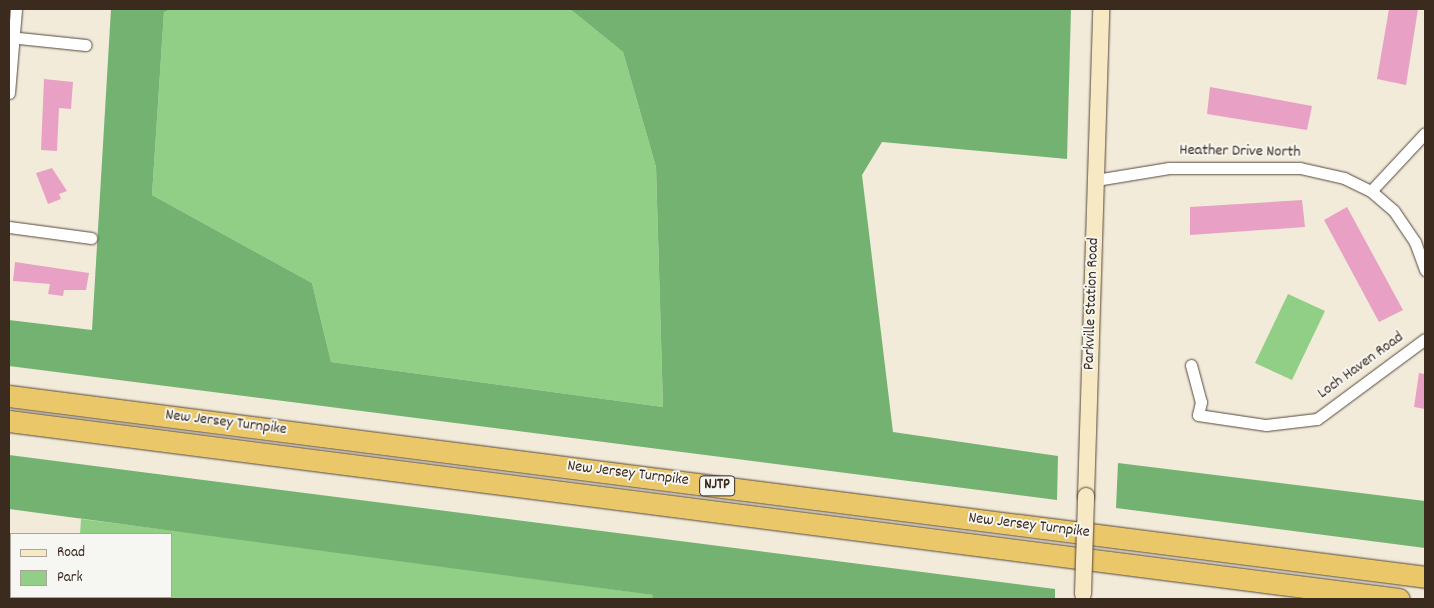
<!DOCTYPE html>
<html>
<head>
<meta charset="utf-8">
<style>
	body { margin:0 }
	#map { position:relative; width:1434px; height:608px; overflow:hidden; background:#f2ebda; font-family:Dekko,sans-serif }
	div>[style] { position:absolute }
	.green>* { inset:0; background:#90cf85 }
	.forest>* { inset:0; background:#74b272 }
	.building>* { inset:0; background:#e8a1c4 }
	.roads { filter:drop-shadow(0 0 1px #56473a) drop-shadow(0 0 1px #56473a) }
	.street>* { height:11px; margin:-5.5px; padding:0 5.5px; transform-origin:5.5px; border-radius:5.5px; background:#fff }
	.secondary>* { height:16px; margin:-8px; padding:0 8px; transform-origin:8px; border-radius:8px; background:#f7e9c3 }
	.highway>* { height:21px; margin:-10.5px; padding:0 10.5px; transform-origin:10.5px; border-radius:10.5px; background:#eac769 }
	.bridges { filter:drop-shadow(0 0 1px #56473a) drop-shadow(0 0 1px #56473a) }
	.secondary-bridge>* { height:16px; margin:-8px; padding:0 8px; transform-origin:8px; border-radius:8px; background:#f7e9c3 }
	span { translate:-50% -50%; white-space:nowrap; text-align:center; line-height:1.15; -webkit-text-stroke:4px #f6f6f2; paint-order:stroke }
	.shield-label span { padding:1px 4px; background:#f6f6f2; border:1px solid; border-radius:4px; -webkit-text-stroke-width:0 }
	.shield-label { font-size:15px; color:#3b2a1e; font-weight:700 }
	.street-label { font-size:16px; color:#3b2a1e }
	.frame { position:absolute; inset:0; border:10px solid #3b2a1e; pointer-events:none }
	.legend { position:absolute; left:10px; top:533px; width:162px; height:65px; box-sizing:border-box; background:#f6f6f2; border:1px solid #aba49d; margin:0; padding:6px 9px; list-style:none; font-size:15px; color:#3b2a1e }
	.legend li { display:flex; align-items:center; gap:10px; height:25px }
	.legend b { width:25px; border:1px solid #aba49d }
</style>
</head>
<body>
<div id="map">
	<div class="green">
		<i style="clip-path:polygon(171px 9px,570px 9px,623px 52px,656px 167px,663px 407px,331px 362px,312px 283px,152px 195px,164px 12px)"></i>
		<i style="clip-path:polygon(1288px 294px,1325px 311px,1292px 380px,1255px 363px)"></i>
		<i style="clip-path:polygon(81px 519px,218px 536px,654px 595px,652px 599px,76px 599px,171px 597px,171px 534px,80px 534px)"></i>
	</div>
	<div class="forest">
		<i style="clip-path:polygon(111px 9px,171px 9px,164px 12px,152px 195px,312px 283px,331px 362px,663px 407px,656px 167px,623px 52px,570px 9px,1071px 9px,1067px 159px,882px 142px,862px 175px,893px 432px,1058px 456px,1057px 500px,9px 366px,9px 320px,92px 330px)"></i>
		<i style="clip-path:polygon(9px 455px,1055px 589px,1055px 599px,652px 599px,653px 595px,9px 509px)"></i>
		<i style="clip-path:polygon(1118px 463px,1425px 501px,1425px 548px,1116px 508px)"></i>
	</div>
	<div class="building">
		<i style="clip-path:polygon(1389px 9px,1418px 9px,1406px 85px,1377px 79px)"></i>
		<i style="clip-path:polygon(44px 79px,73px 82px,71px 109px,59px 108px,57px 151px,41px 150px)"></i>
		<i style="clip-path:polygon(1210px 87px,1312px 106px,1307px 130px,1207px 114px)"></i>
		<i style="clip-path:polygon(52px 168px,67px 191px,59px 194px,61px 199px,48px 204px,36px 173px)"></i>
		<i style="clip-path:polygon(1302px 200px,1305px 227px,1190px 235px,1190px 207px)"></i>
		<i style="clip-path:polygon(1347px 207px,1403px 310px,1379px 322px,1324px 220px)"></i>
		<i style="clip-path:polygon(15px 262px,89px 273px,86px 290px,64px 290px,63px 296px,48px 294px,50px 284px,13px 281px)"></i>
		<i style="clip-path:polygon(1419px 373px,1425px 374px,1425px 409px,1414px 407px)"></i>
	</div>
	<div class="roads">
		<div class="street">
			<i style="left:9px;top:37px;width:77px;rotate:5.9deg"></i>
			<i style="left:9px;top:93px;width:84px;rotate:-85.2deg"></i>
			<i style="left:1096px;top:180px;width:74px;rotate:-9.3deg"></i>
			<i style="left:1169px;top:168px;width:131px"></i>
			<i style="left:1300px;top:168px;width:45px;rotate:12.8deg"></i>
			<i style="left:1344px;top:178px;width:30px;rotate:26deg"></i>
			<i style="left:1371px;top:191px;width:30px;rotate:41deg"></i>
			<i style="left:1394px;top:211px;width:37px;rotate:56deg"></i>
			<i style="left:1415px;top:242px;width:30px;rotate:70deg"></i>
			<i style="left:1371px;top:191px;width:79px;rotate:-47deg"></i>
			<i style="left:9px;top:227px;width:83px;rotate:7.6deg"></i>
			<i style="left:1191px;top:365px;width:38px;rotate:75deg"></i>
			<i style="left:1201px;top:402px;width:13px;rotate:103deg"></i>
			<i style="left:1198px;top:415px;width:69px;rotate:8.4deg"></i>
			<i style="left:1266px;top:425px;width:51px;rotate:-6.7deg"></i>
			<i style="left:1317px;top:419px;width:134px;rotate:-36.5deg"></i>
			<i style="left:9px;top:589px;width:2px"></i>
		</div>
		<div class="secondary">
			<i style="left:1086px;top:496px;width:487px;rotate:-88.2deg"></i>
		</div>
		<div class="highway">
			<i style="left:9px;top:396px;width:1428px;rotate:7.28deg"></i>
			<i style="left:9px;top:421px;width:1401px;rotate:7.3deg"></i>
		</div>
	</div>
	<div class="bridges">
		<div class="secondary-bridge">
			<i style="left:1083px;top:594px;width:98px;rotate:-88.2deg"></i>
		</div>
	</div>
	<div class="shield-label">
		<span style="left:717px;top:486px">NJTP</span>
	</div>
	<div class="street-label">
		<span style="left:1240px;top:152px;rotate:1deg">Heather Drive North</span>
		<span style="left:1092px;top:304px;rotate:-88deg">Parkville Station Road</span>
		<span style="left:1361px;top:366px;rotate:-36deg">Loch Haven Road</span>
		<span style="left:226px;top:423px;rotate:7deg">New Jersey Turnpike</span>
		<span style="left:628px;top:474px;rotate:7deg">New Jersey Turnpike</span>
		<span style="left:1029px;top:526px;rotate:7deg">New Jersey Turnpike</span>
	</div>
	<div class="frame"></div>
	<ul class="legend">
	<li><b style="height:6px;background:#f7e9c3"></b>Road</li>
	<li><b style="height:14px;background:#90cf85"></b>Park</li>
	</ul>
</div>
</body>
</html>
